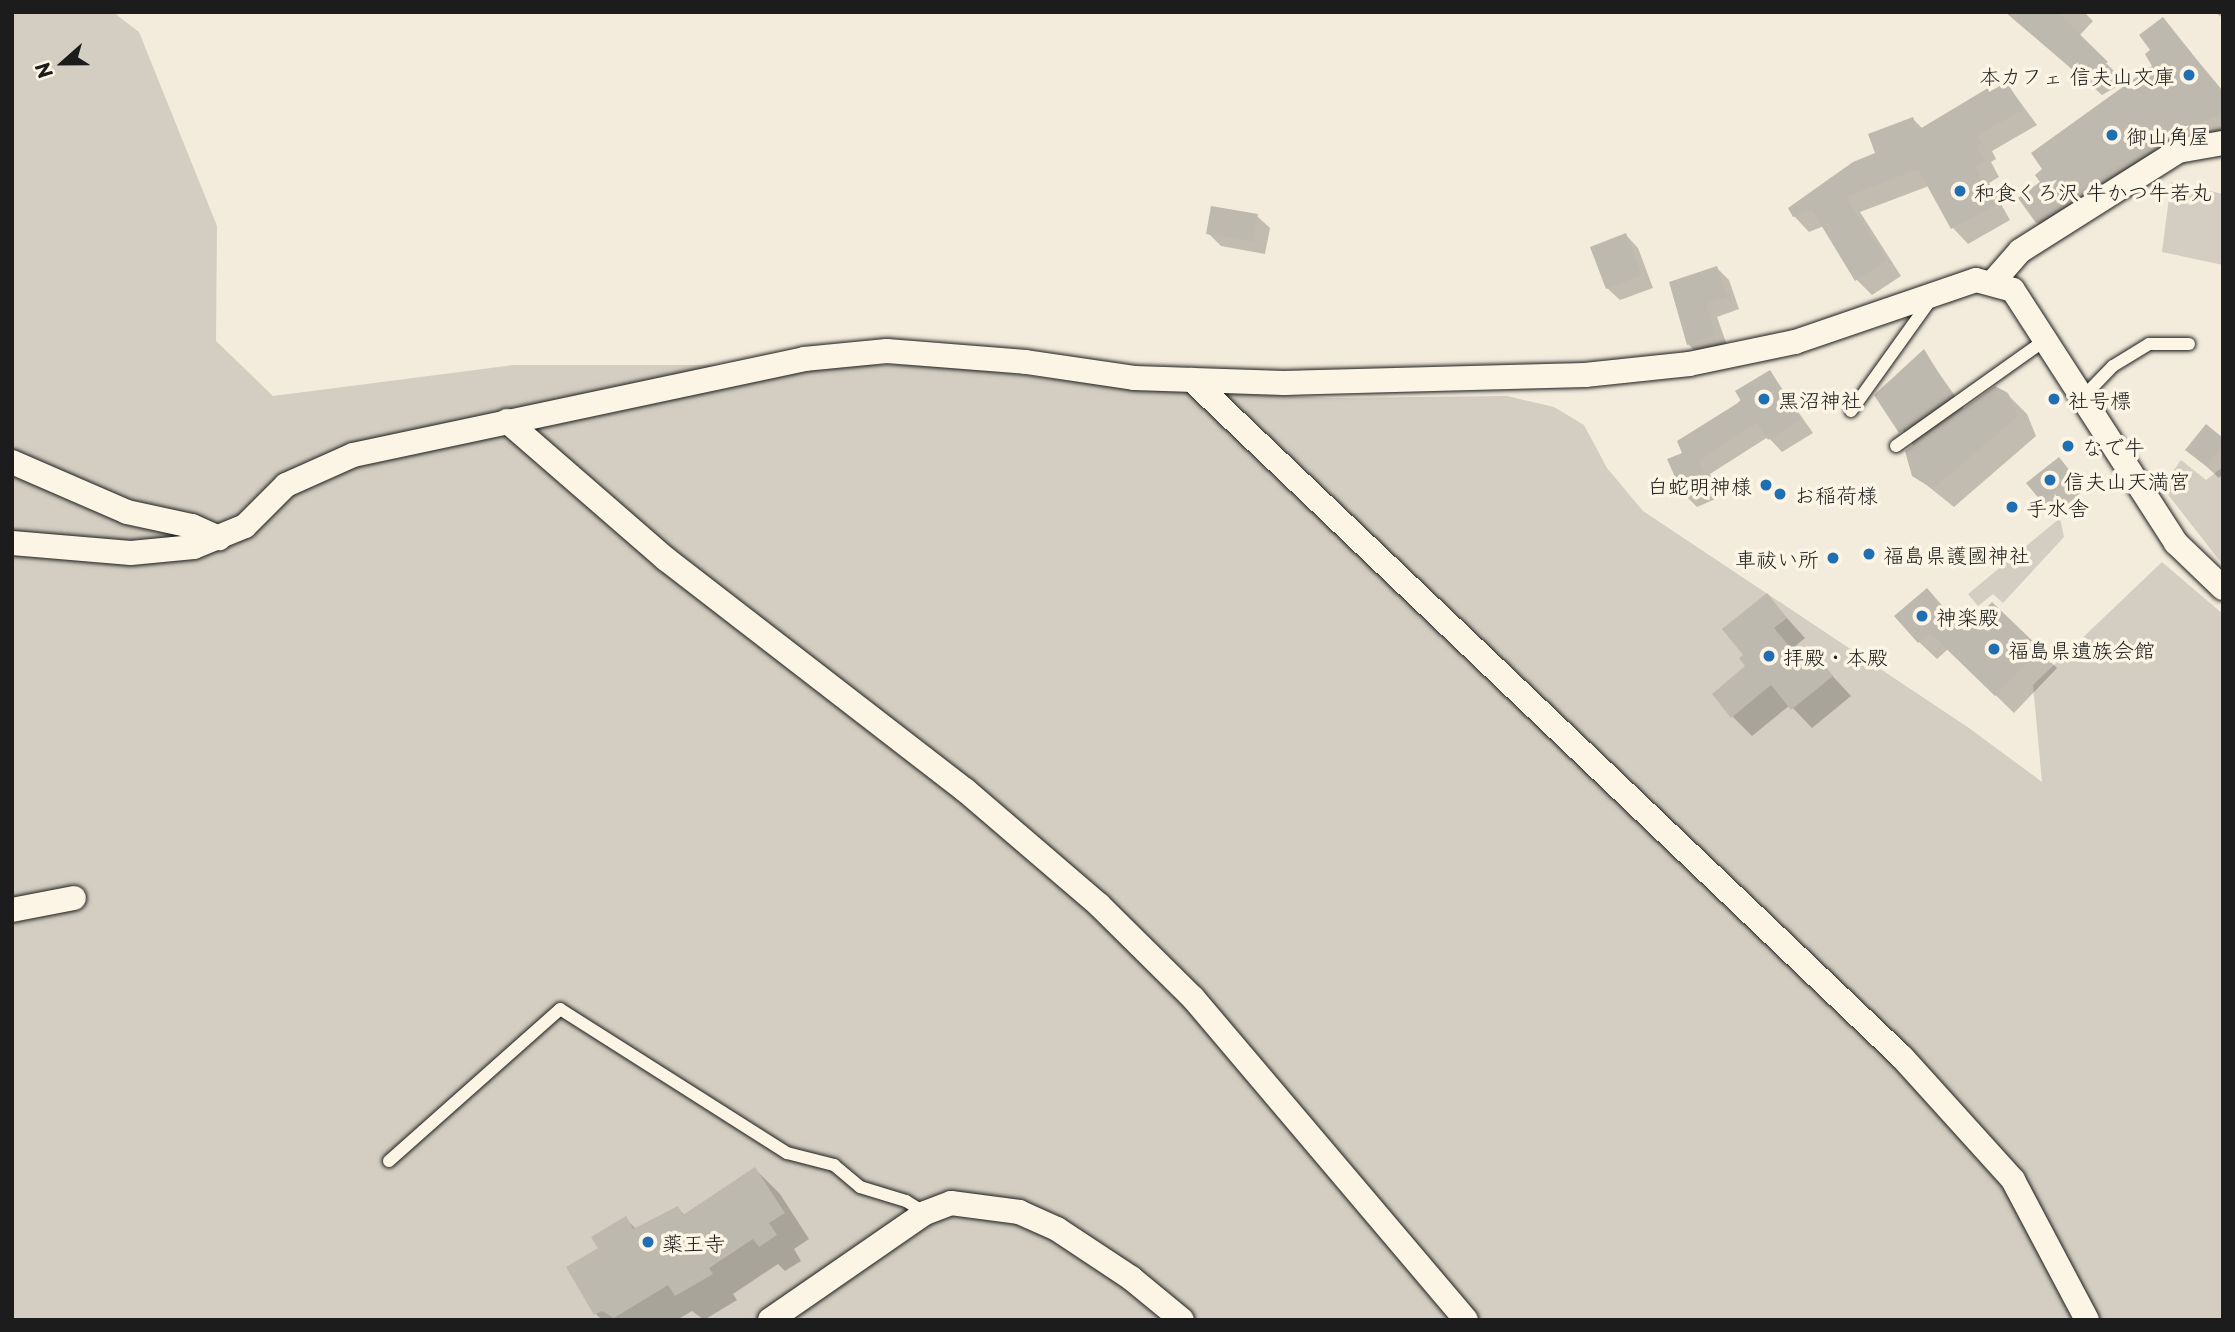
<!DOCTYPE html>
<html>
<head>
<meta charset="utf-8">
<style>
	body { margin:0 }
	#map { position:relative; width:2235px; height:1332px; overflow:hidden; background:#f3ecdd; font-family:"Playpen Sans","Klee One",sans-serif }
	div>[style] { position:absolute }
	.green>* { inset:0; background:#d3cec1 }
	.shadow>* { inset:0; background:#0003 }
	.building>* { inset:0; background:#beb9ae }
	.roads { filter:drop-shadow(0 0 2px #1c1c1c) drop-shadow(0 0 2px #1c1c1c) }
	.service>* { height:12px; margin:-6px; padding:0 6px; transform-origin:6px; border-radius:6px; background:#fcf5e5 }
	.minor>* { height:24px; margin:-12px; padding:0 12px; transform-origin:12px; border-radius:12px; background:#fcf5e5 }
	.dots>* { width:19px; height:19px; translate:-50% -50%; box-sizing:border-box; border:4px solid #fcf5e5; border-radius:50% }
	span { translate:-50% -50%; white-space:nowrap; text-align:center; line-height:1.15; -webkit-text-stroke:7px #fcf5e5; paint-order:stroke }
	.poi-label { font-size:21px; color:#1c1c1c }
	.right { translate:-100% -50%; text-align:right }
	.left { translate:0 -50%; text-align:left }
	.frame { position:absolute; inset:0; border:14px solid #1c1c1c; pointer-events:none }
	.north { position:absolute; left:28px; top:28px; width:70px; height:70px; -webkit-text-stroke:5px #fcf5e5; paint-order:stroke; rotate:249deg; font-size:19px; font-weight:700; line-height:28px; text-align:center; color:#1c1c1c }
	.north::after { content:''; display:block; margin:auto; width:24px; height:32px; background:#1c1c1c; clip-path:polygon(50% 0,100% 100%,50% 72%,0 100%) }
</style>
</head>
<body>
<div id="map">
	<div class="green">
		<i style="clip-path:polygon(12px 12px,113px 12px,139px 32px,217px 226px,216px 341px,273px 396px,513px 365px,943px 365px,1138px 390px,1333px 398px,1507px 396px,1554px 407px,1584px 425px,1607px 468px,1643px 511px,1969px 728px,2042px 782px,2033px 685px,2162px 562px,2223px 614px,2223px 1320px,12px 1320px)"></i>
		<i style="clip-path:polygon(2171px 182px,2223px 194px,2223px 265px,2162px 252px)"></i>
		<i style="clip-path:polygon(2181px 460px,2206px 480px,2223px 467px,2223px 565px,2162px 487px)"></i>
		<i style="clip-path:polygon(2060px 518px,2064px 537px,2003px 603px,1993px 594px,1978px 606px,1968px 594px)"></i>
	</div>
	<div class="shadow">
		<i style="clip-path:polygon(2084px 12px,2093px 21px,2079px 36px,2125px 82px,2102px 95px,2009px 13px)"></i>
		<i style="clip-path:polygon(2214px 12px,2223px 12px,2223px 18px)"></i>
		<i style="clip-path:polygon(2163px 19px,2223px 91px,2223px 145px,2190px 153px,2056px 240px,2037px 222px,2042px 183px,2155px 66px,2152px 50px)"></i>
		<i style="clip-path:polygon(2007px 84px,2037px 125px,1992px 151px,1996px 159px,1991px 162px,1999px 177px,1989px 183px,2010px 220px,1968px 244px,1953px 228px,1929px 186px,1860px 212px,1901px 276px,1872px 295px,1857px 280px,1824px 226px,1809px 232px,1794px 216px,1877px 154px,1913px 119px,1923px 129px)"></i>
		<i style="clip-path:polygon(1257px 216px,1270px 228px,1265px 254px,1221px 246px,1208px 233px)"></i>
		<i style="clip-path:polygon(1626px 235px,1638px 248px,1653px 288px,1620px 300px,1607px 288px)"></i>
		<i style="clip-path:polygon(1717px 268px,1729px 280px,1739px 309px,1717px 317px,1728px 348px,1701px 357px,1688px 344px)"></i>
		<i style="clip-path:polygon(1924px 352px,1965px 410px,2007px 394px,2027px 414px,2036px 436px,1954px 507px,1914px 475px,1914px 446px,1877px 395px)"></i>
		<i style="clip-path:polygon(1770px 372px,1813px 433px,1782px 452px,1768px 437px,1710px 474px,1720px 497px,1697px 507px,1684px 494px,1684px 454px)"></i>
		<i style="clip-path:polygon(2223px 440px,2223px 473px,2219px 478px,2187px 449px)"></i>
		<i style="clip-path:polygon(2059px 459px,2085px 489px,2056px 514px,2043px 501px)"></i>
		<i style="clip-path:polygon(1927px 591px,1965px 632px,1992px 604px,2057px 668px,2014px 713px,1948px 649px,1937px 659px,1919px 642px)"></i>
		<i style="clip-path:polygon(1766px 595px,1805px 638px,1792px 649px,1806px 665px,1815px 657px,1851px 696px,1812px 728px,1790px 705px,1752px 736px,1733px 717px,1748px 666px,1745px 655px)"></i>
		<i style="clip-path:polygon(755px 1169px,780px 1194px,809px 1239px,794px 1249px,801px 1261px,785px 1271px,778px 1264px,733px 1294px,737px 1300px,704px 1320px,692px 1311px,677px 1320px,602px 1320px,596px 1314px,600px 1249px,625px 1218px,636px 1229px,678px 1208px,685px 1216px)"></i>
	</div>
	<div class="building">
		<i style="clip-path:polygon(2005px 12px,2057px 12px,2108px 62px,2081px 77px)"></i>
		<i style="clip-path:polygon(2163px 17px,2223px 93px,2223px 113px,2172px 135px,2036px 223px,2018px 198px,2040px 182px,2035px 175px,2042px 169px,2031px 153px,2152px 66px,2145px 54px,2150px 50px,2139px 35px)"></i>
		<i style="clip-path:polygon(2007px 82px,2023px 110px,1978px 135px,1982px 143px,1977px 146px,1985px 161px,1975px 167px,1996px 205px,1951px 229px,1918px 169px,1846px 197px,1887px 260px,1855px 281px,1812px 210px,1793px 217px,1788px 208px,1853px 162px,1875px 153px,1868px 134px,1913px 117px,1918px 130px,1988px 88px,1989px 92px)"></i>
		<i style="clip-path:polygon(1211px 206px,1258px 214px,1253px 242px,1206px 234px)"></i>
		<i style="clip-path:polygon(1626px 233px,1642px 275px,1606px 289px,1590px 247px)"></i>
		<i style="clip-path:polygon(1717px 266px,1728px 297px,1706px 304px,1716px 335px,1687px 345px,1669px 282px)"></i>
		<i style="clip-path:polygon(1924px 349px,1952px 395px,1899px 433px,1874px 395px)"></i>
		<i style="clip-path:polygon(1770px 370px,1801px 419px,1768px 440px,1757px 423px,1699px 461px,1709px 484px,1683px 495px,1667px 459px,1682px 453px,1677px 441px,1741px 401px,1735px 391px)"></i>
		<i style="clip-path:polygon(1995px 386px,2008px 393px,2018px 416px,1933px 489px,1912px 476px,1905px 451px)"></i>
		<i style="clip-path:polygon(2206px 424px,2223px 438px,2223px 445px,2206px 466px,2185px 450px)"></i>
		<i style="clip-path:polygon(2059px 457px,2074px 476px,2042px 502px,2026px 483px)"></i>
		<i style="clip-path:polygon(1927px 588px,1964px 631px,1992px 602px,2041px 649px,1995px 696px,1930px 633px,1918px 643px,1894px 616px)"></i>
		<i style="clip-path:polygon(1767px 593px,1787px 618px,1774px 628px,1804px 664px,1816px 655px,1833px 676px,1791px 710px,1771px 685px,1731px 718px,1712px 694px,1745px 666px,1739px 658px,1743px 655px,1722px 629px)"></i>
		<i style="clip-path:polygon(755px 1167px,785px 1213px,769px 1223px,777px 1235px,759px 1247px,753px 1239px,709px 1268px,713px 1274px,675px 1296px,668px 1285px,614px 1318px,602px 1311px,594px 1315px,566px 1267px,598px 1248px,591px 1237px,626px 1216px,633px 1229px,678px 1206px,683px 1215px)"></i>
	</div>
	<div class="roads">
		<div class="service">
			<i style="left:2082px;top:398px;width:45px;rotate:-45.9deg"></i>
			<i style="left:2113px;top:366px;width:42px;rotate:-31.4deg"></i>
			<i style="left:2149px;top:344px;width:40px"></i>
			<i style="left:1851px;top:411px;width:139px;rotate:-54.4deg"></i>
			<i style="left:1896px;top:446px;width:183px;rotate:-35.4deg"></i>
			<i style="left:389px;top:1161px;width:229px;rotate:-41.6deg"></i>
			<i style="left:560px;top:1009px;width:269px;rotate:32.4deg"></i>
			<i style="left:787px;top:1153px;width:49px;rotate:14.3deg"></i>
			<i style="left:834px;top:1165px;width:34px;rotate:40deg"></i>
			<i style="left:860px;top:1187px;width:48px;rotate:16.9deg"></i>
			<i style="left:906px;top:1201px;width:22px;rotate:32deg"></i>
		</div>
		<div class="minor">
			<i style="left:1993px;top:282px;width:41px;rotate:-48.9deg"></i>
			<i style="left:2020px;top:251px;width:187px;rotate:-32.3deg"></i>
			<i style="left:2178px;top:151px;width:46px;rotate:-10.1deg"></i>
			<i style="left:1192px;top:380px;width:981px;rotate:43.64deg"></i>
			<i style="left:1902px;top:1057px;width:166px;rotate:47.9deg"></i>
			<i style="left:2013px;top:1180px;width:158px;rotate:62.1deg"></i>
			<i style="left:507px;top:421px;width:211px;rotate:41deg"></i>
			<i style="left:666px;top:559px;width:378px;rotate:37.7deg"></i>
			<i style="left:965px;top:790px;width:177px;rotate:40.6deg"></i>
			<i style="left:1099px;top:905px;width:132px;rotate:44.7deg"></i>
			<i style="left:1193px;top:998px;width:422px;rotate:49.7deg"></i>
			<i style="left:12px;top:462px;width:125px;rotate:23.5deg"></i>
			<i style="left:127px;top:512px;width:66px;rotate:12.2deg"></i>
			<i style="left:192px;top:526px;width:30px;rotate:24deg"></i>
			<i style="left:12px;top:543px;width:119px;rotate:4.8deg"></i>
			<i style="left:131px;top:553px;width:63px;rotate:-5.4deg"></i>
			<i style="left:194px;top:547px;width:55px;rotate:-22.4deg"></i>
			<i style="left:245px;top:526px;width:58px;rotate:-45deg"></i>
			<i style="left:286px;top:485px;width:73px;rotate:-24.1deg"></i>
			<i style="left:353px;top:455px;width:461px;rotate:-12deg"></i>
			<i style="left:804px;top:359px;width:83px;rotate:-5.5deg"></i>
			<i style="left:887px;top:351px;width:139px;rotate:4.5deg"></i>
			<i style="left:1026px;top:362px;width:109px;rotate:8.4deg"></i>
			<i style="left:1134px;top:378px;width:150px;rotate:1.9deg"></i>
			<i style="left:1284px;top:383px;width:301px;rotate:-1.5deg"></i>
			<i style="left:1585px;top:375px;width:105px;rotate:-6deg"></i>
			<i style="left:1689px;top:364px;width:108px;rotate:-11.7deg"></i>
			<i style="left:1795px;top:342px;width:191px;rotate:-18.9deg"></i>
			<i style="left:1976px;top:280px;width:38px;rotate:15deg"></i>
			<i style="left:2013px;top:290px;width:301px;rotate:57.2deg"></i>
			<i style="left:2176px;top:543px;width:65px;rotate:43.8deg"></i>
			<i style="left:12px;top:910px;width:63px;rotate:-11deg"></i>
			<i style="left:770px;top:1320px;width:188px;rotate:-34.6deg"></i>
			<i style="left:925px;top:1213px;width:28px;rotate:-21deg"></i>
			<i style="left:951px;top:1203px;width:69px;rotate:7.5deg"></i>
			<i style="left:1019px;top:1212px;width:42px;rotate:24.1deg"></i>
			<i style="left:1057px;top:1229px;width:89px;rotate:33.5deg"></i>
			<i style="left:1131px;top:1278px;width:66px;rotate:39.5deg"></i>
		</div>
	</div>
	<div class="dots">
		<i style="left:2189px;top:75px;background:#1f6fb2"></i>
		<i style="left:2112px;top:135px;background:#1f6fb2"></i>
		<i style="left:1960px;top:191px;background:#1f6fb2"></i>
		<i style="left:1764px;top:399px;background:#1f6fb2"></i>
		<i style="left:2054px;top:399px;background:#1f6fb2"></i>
		<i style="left:2068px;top:446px;background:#1f6fb2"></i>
		<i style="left:2050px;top:480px;background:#1f6fb2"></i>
		<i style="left:1766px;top:485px;background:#1f6fb2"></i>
		<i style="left:1780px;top:494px;background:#1f6fb2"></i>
		<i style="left:2012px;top:507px;background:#1f6fb2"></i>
		<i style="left:1869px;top:554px;background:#1f6fb2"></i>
		<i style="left:1833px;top:558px;background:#1f6fb2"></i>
		<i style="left:1922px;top:616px;background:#1f6fb2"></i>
		<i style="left:1994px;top:649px;background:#1f6fb2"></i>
		<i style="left:1769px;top:656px;background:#1f6fb2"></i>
		<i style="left:648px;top:1242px;background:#1f6fb2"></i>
	</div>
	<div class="poi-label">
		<span class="right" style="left:2175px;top:75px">本カフェ 信夫山文庫</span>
		<span class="left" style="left:2126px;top:135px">御山角屋</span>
		<span class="left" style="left:1974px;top:191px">和食くろ沢 牛かつ牛若丸</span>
		<span class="left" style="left:1778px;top:399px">黒沼神社</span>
		<span class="left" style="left:2068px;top:399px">社号標</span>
		<span class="left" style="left:2082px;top:446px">なで牛</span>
		<span class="left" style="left:2064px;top:480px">信夫山天満宮</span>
		<span class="right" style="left:1752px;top:485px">白蛇明神様</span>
		<span class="left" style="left:1794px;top:494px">お稲荷様</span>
		<span class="left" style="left:2026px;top:507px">手水舎</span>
		<span class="left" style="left:1883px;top:554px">福島県護國神社</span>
		<span class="right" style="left:1819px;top:558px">車祓い所</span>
		<span class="left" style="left:1936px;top:616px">神楽殿</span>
		<span class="left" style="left:2008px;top:649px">福島県遺族会館</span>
		<span class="left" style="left:1783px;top:656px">拝殿・本殿</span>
		<span class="left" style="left:662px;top:1242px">薬王寺</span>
	</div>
	<div class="frame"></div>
	<div class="north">N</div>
</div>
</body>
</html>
